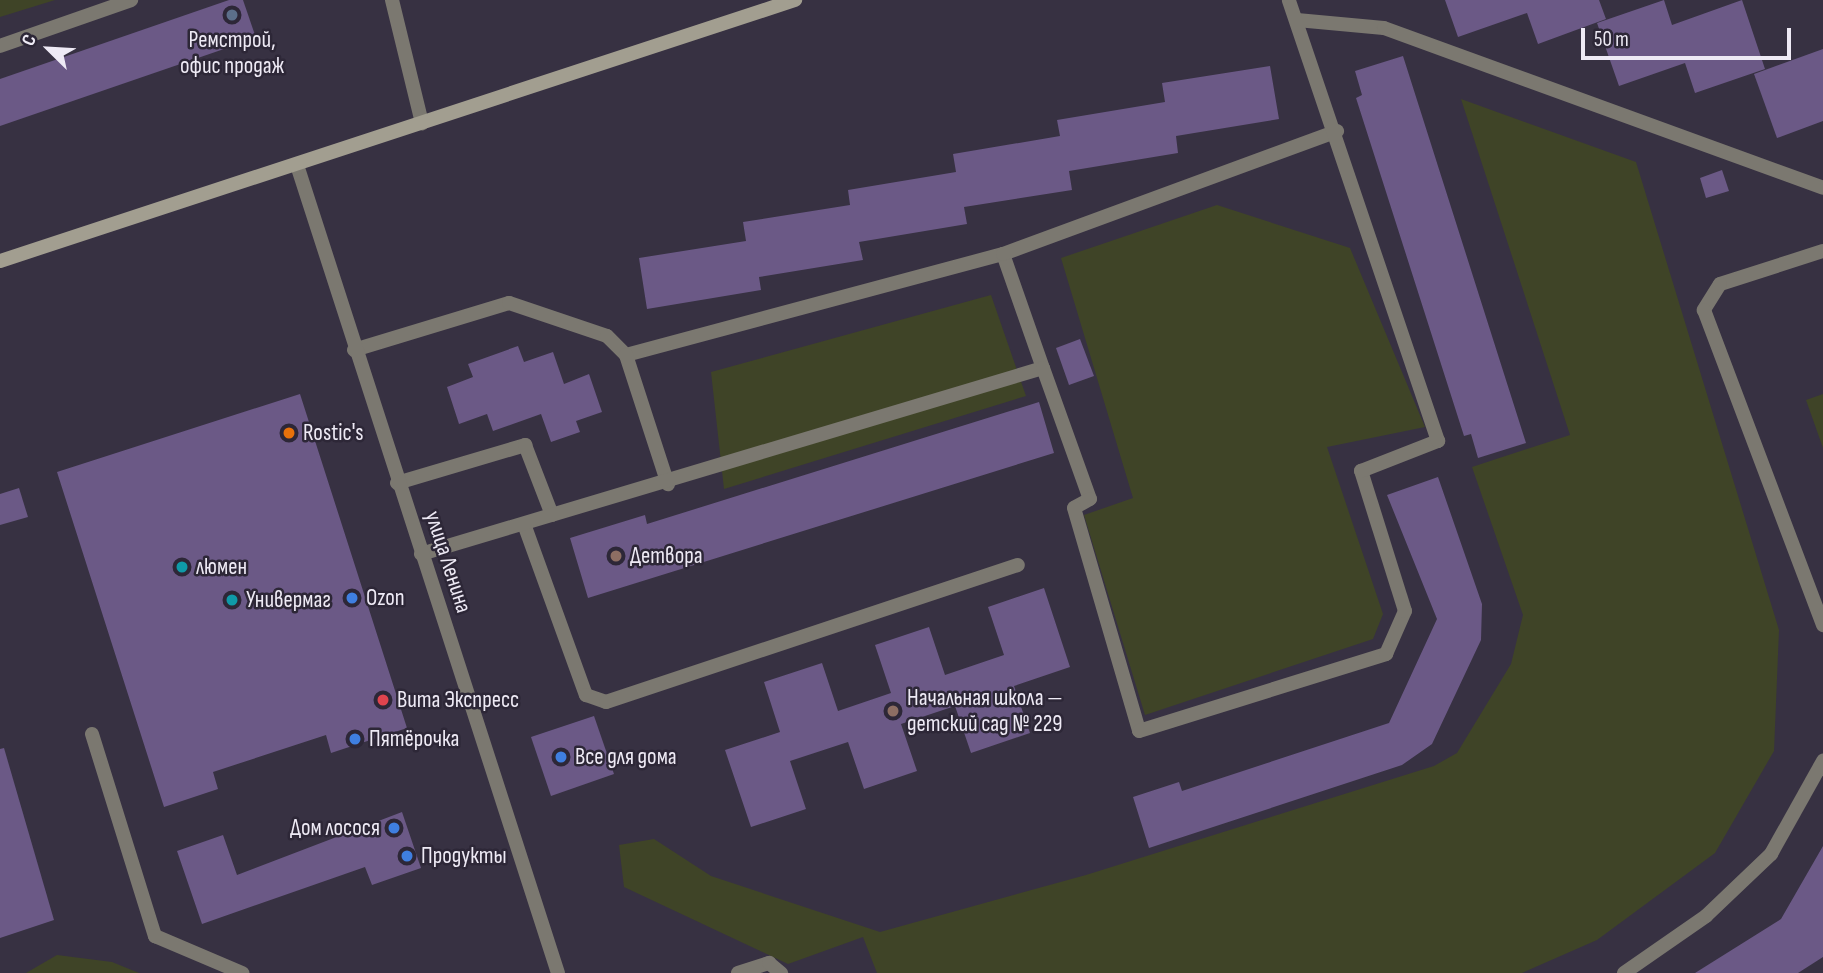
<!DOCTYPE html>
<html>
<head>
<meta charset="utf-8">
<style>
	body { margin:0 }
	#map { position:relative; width:1823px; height:973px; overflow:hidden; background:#373142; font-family:"Sofia Sans Condensed",sans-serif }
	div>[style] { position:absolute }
	.green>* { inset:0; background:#3f4427 }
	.building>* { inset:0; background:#6b5986 }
	.service>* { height:14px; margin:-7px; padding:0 7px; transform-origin:7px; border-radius:7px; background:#7b7870 }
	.tertiary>* { height:14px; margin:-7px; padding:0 7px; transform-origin:7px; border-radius:7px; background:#7b7870 }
	.secondary>* { height:14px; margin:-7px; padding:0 7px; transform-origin:7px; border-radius:7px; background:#a29e90 }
	.dots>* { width:19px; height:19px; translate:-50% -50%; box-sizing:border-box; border:4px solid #2d2737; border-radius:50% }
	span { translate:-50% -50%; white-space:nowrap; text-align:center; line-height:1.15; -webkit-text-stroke:5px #2d2737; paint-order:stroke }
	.poi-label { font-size:23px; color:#eeeaf5 }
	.left { translate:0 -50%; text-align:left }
	.right { translate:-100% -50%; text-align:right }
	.street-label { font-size:23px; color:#eeeaf5 }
	.north { position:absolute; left:14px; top:14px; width:70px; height:70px; -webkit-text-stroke:5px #2d2737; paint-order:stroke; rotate:294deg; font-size:19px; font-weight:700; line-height:28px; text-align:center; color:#eeeaf5 }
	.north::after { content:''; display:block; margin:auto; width:24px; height:32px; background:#eeeaf5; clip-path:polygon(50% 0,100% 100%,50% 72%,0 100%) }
	.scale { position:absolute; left:1581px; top:28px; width:210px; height:32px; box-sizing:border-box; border:4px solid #eeeaf5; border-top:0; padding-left:9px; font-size:21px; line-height:24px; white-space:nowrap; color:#eeeaf5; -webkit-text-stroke:5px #2d2737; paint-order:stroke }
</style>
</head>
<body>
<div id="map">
	<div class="green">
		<i style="clip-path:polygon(0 0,55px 0,0 17px)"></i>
		<i style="clip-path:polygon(1461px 99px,1636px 162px,1779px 630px,1774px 751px,1715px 853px,1597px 940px,1522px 973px,877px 973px,863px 937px,788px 964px,624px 887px,619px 845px,654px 839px,711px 876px,880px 932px,1086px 875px,1434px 766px,1457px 753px,1511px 664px,1523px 615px,1472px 467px,1570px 435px)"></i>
		<i style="clip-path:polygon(1217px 205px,1350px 248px,1425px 427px,1327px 447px,1383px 614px,1373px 639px,1145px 715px,1084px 515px,1133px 498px,1061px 258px)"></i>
		<i style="clip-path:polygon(991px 295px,1026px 396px,724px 489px,711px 372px)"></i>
		<i style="clip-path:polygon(1823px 394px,1823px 448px,1806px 400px)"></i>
		<i style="clip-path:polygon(57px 955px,112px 962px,139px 973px,26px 973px)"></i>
	</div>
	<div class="building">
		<i style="clip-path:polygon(229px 0,243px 0,256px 38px,0 126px,0 79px)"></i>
		<i style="clip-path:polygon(1445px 0,1599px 0,1606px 19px,1538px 44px,1527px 13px,1458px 37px)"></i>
		<i style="clip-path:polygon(1664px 0,1672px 25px,1742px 0,1765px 69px,1695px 93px,1685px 63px,1619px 86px,1597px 23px)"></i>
		<i style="clip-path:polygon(1823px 49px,1823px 121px,1777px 138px,1754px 74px)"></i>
		<i style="clip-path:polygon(1403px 56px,1526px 443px,1478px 458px,1471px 434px,1464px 436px,1356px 98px,1362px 95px,1355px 71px)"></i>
		<i style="clip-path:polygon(1270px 66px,1279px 119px,1176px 136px,1178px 153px,1069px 171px,1072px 190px,964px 207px,967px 224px,859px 242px,863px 260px,759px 277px,761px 290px,647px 309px,639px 258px,746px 241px,743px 222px,850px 205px,848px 190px,956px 172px,953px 154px,1060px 136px,1057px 120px,1165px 102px,1162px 83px)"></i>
		<i style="clip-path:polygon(1722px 170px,1729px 191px,1706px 198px,1700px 178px)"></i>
		<i style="clip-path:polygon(1080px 339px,1094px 376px,1069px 385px,1056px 348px)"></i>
		<i style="clip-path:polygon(518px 346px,524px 362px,553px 352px,564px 384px,589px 374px,602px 412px,576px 421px,580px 432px,551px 442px,541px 414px,493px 431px,487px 414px,459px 424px,447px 387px,473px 377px,468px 364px)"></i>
		<i style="clip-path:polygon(300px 394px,407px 728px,331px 753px,326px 735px,213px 772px,218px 789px,164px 807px,57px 472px)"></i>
		<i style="clip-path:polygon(1039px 402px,1054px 453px,588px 598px,570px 538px,645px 515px,647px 524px)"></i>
		<i style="clip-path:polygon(1438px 477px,1482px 604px,1481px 640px,1432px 744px,1402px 765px,1149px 848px,1133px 797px,1179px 782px,1182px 791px,1389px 723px,1437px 619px,1387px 495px)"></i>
		<i style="clip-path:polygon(19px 488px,28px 517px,0 525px,0 494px)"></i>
		<i style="clip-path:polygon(1044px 588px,1070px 667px,1014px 686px,1030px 733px,971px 753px,955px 706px,901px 724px,917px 771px,864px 789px,848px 742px,790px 761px,806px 809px,751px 827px,725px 750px,780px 732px,764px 682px,822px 663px,838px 711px,891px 693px,875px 645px,929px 627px,945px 675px,1004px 655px,988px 607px)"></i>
		<i style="clip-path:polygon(594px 716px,614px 774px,551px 796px,531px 737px)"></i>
		<i style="clip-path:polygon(4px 748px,54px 920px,0 938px,0 749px)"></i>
		<i style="clip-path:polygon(402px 812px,421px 868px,372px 885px,365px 867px,202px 924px,177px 851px,223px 835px,237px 875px)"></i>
		<i style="clip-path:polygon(1823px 846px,1823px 957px,1798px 973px,1695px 973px,1781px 919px)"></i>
	</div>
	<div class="service">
		<i style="left:1297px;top:20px;width:87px;rotate:5.3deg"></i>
		<i style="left:1384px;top:28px;width:467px;rotate:20deg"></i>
		<i style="left:0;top:46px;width:139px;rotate:-19.3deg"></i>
		<i style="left:1823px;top:251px;width:108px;rotate:162.2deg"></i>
		<i style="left:1720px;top:284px;width:31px;rotate:122deg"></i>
		<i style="left:1704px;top:310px;width:337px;rotate:69.3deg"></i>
		<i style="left:1003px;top:254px;width:121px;rotate:70.7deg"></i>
		<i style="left:354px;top:350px;width:162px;rotate:-16.9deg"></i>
		<i style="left:509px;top:303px;width:103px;rotate:18.6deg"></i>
		<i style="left:607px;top:336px;width:27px;rotate:45deg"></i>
		<i style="left:626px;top:355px;width:390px;rotate:-15deg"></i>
		<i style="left:1003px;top:254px;width:356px;rotate:-20.2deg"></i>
		<i style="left:626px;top:355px;width:136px;rotate:72deg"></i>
		<i style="left:397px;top:483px;width:134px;rotate:-16.5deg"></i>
		<i style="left:525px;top:445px;width:75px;rotate:68.9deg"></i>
		<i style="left:524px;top:524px;width:182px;rotate:70.1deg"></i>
		<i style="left:586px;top:695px;width:21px;rotate:19deg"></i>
		<i style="left:606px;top:702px;width:434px;rotate:-18.4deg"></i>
		<i style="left:421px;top:554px;width:649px;rotate:-16.65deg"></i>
		<i style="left:1043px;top:368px;width:139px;rotate:70.3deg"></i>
		<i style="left:1090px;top:499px;width:18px;rotate:151deg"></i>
		<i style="left:1074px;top:508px;width:232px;rotate:73.7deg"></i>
		<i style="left:1139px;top:731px;width:259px;rotate:-17.3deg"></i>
		<i style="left:1386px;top:654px;width:47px;rotate:-66.2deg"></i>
		<i style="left:1405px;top:611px;width:147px;rotate:-107.4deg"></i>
		<i style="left:1361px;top:471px;width:83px;rotate:-21.3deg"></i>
		<i style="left:1438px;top:441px;width:465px;rotate:-108.7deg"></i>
		<i style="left:92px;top:734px;width:212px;rotate:72.7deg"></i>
		<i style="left:155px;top:936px;width:95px;rotate:23deg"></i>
		<i style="left:738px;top:973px;width:33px;rotate:-18deg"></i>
		<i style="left:769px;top:963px;width:16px;rotate:40deg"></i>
		<i style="left:1624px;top:973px;width:100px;rotate:-34.8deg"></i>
		<i style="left:1706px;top:916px;width:90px;rotate:-43.6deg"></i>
		<i style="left:1771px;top:854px;width:107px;rotate:-60.8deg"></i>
	</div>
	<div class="tertiary">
		<i style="left:392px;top:0;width:127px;rotate:76.3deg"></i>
		<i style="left:297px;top:165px;width:849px;rotate:72.1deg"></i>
	</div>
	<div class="secondary">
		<i style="left:0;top:261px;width:837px;rotate:-18.18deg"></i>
	</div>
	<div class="dots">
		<i style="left:232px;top:15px;background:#5c6f8a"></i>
		<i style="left:289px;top:433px;background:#e8710a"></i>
		<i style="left:616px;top:556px;background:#8d6e63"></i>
		<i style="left:182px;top:567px;background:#0f9aa8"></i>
		<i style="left:352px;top:598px;background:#3f7fe0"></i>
		<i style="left:232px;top:600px;background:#0f9aa8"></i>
		<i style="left:383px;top:700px;background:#e0444e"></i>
		<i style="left:893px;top:711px;background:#8d6e63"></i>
		<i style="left:355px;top:739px;background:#3f7fe0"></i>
		<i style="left:561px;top:757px;background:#3f7fe0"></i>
		<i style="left:394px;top:828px;background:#3f7fe0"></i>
		<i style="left:407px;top:856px;background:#3f7fe0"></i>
	</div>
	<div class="poi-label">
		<span style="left:232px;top:53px">Ремстрой,<br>офис продаж</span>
		<span class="left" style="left:303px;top:433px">Rostiс's</span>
		<span class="left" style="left:630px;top:556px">Детвора</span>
		<span class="left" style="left:196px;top:567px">люмен</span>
		<span class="left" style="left:366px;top:598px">Ozon</span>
		<span class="left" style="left:246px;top:600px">Универмаг</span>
		<span class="left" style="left:907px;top:711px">Начальная школа —<br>детский сад № 229</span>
		<span class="left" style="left:397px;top:700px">Вита Экспресс</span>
		<span class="left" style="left:369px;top:739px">Пятёрочка</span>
		<span class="left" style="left:575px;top:757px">Все для дома</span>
		<span class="right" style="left:380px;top:828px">Дом лосося</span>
		<span class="left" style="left:421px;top:856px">Продукты</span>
	</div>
	<div class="street-label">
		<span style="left:448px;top:562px;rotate:72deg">улица Ленина</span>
	</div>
	<div class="north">С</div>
	<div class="scale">50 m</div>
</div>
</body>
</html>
